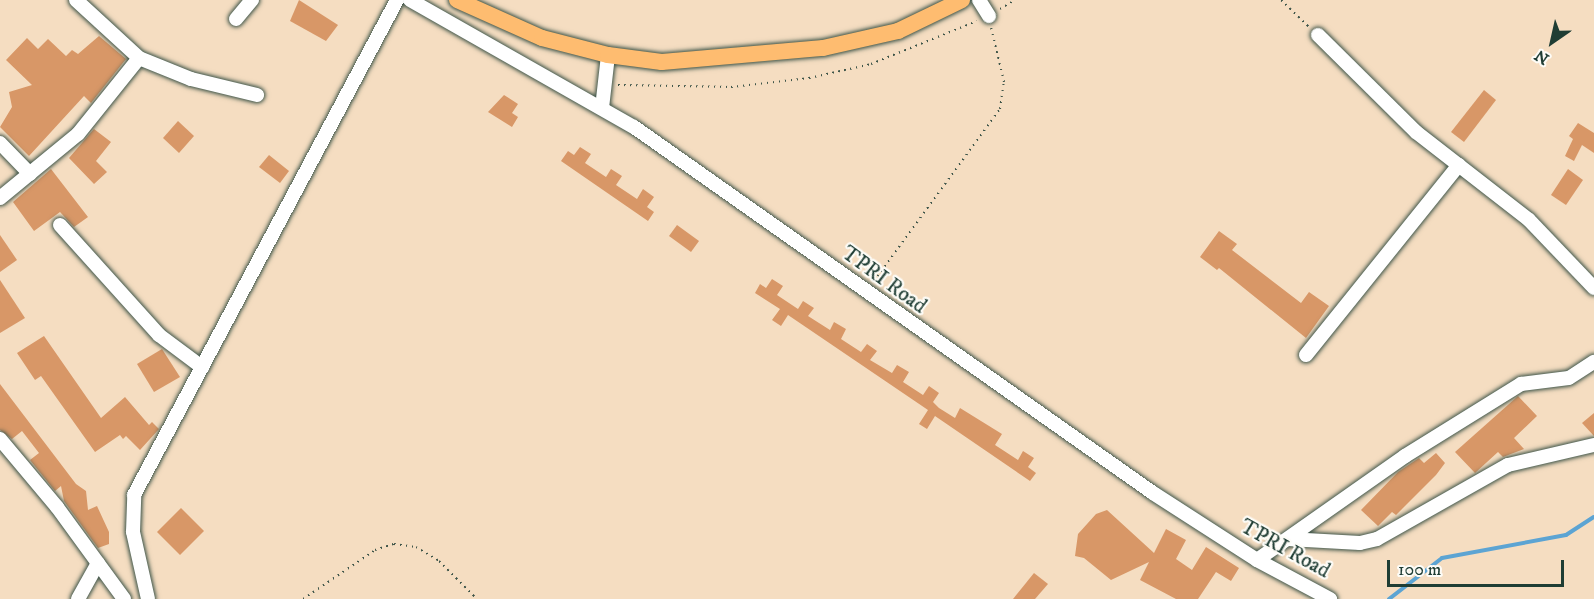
<!DOCTYPE html>
<html>
<head>
<meta charset="utf-8">
<style>
	body { margin:0 }
	#map { position:relative; width:1594px; height:599px; overflow:hidden; background:#f5ddc1; font-family:"IM FELL DW Pica",serif }
	div>[style] { position:absolute }
	.stream>* { height:4px; margin:-2px; padding:0 2px; transform-origin:2px; border-radius:2px; background:#5ca4d3 }
	.building>* { inset:0; background:#d89767 }
	.path>* { height:2px; margin-top:-1px; transform-origin:0; background:repeating-linear-gradient(90deg,#3f5549 0 1.5px,transparent 0 6px) }
	.roads { filter:drop-shadow(0 0 2px #3f5549) drop-shadow(0 0 2px #3f5549) }
	.minor>* { height:14px; margin:-7px; padding:0 7px; transform-origin:7px; border-radius:7px; background:#fff }
	.major>* { height:16px; margin:-8px; padding:0 8px; transform-origin:8px; border-radius:8px; background:#febc70 }
	span { translate:-50% -50%; white-space:nowrap; text-align:center; line-height:1.15; -webkit-text-stroke:4.5px #fdfcf7; paint-order:stroke }
	.street-label { font-size:21px; color:#1f3d34 }
	.north { position:absolute; left:1522px; top:12px; width:60px; height:60px; -webkit-text-stroke:4px #fdfcf7; paint-order:stroke; rotate:214deg; font-size:16px; font-weight:700; line-height:24px; text-align:center; color:#1f3d34 }
	.north::after { content:''; display:block; margin:auto; width:21px; height:27px; background:#1f3d34; clip-path:polygon(50% 0,100% 100%,50% 72%,0 100%) }
	.scale { position:absolute; left:1387px; top:560px; width:177px; height:27px; box-sizing:border-box; border:3px solid #1f3d34; border-top:0; padding-left:8px; font-size:18px; line-height:21px; white-space:nowrap; color:#1f3d34; -webkit-text-stroke:4px #fdfcf7; paint-order:stroke }
</style>
</head>
<body>
<div id="map">
	<div class="stream">
		<i style="left:1389px;top:599px;width:67px;rotate:-37.7deg"></i>
		<i style="left:1442px;top:558px;width:126px;rotate:-10.5deg"></i>
		<i style="left:1566px;top:535px;width:33px;rotate:-33deg"></i>
	</div>
	<div class="building">
		<i style="clip-path:polygon(299px 0,338px 25px,326px 41px,290px 21px)"></i>
		<i style="clip-path:polygon(99px 36px,126px 59px,91px 103px,84px 96px,29px 156px,0 127px,12px 107px,9px 92px,32px 85px,6px 60px,27px 38px,38px 49px,48px 39px,66px 56px,72px 50px,78px 54px)"></i>
		<i style="clip-path:polygon(1484px 90px,1496px 100px,1464px 142px,1451px 132px)"></i>
		<i style="clip-path:polygon(504px 95px,518px 104px,512px 113px,518px 117px,512px 127px,488px 112px)"></i>
		<i style="clip-path:polygon(178px 121px,194px 136px,179px 153px,163px 138px)"></i>
		<i style="clip-path:polygon(1578px 123px,1594px 133px,1594px 153px,1582px 145px,1574px 161px,1565px 156px,1573px 139px,1569px 136px)"></i>
		<i style="clip-path:polygon(94px 129px,111px 142px,96px 161px,107px 172px,94px 184px,69px 158px)"></i>
		<i style="clip-path:polygon(580px 147px,591px 154px,585px 163px,606px 177px,611px 169px,622px 176px,616px 185px,637px 199px,643px 189px,654px 197px,647px 207px,654px 212px,648px 221px,561px 161px,568px 151px,574px 155px)"></i>
		<i style="clip-path:polygon(269px 155px,289px 171px,280px 183px,259px 167px)"></i>
		<i style="clip-path:polygon(51px 169px,88px 217px,74px 227px,60px 212px,34px 231px,13px 202px)"></i>
		<i style="clip-path:polygon(1568px 169px,1583px 180px,1566px 205px,1551px 195px)"></i>
		<i style="clip-path:polygon(677px 225px,699px 241px,691px 252px,669px 236px)"></i>
		<i style="clip-path:polygon(1219px 231px,1237px 244px,1232px 250px,1301px 303px,1309px 292px,1329px 306px,1306px 338px,1219px 268px,1217px 270px,1200px 257px)"></i>
		<i style="clip-path:polygon(0 235px,17px 260px,0 272px)"></i>
		<i style="clip-path:polygon(772px 279px,783px 286px,777px 295px,798px 309px,803px 301px,814px 308px,808px 316px,830px 330px,834px 322px,846px 329px,841px 339px,861px 352px,867px 344px,877px 351px,870px 360px,892px 373px,897px 365px,909px 372px,903px 382px,923px 395px,929px 386px,939px 393px,933px 402px,939px 408px,955px 418px,960px 408px,1002px 434px,995px 445px,1018px 460px,1023px 451px,1034px 458px,1028px 467px,1036px 473px,1030px 481px,935px 416px,927px 429px,919px 424px,928px 410px,788px 315px,781px 326px,772px 320px,780px 309px,755px 293px,760px 284px,766px 288px)"></i>
		<i style="clip-path:polygon(0 280px,25px 318px,0 333px)"></i>
		<i style="clip-path:polygon(44px 336px,101px 418px,125px 397px,149px 425px,152px 422px,159px 429px,140px 450px,126px 436px,123px 439px,120px 435px,95px 452px,41px 376px,35px 380px,17px 353px)"></i>
		<i style="clip-path:polygon(162px 349px,180px 377px,154px 392px,137px 364px)"></i>
		<i style="clip-path:polygon(0 384px,76px 484px,86px 491px,88px 510px,97px 506px,109px 532px,109px 544px,98px 548px,64px 501px,61px 486px,55px 491px,30px 460px,39px 453px,22px 431px,12px 439px,0 430px)"></i>
		<i style="clip-path:polygon(1518px 396px,1537px 416px,1514px 438px,1524px 449px,1503px 457px,1498px 452px,1475px 473px,1455px 452px)"></i>
		<i style="clip-path:polygon(1594px 413px,1594px 436px,1582px 423px)"></i>
		<i style="clip-path:polygon(1436px 453px,1445px 463px,1436px 475px,1396px 515px,1392px 512px,1378px 526px,1361px 510px,1398px 472px,1419px 458px,1424px 463px)"></i>
		<i style="clip-path:polygon(181px 508px,204px 531px,180px 555px,157px 532px)"></i>
		<i style="clip-path:polygon(1107px 510px,1154px 553px,1166px 529px,1186px 540px,1176px 559px,1192px 570px,1206px 547px,1239px 568px,1231px 581px,1216px 572px,1198px 599px,1176px 599px,1140px 580px,1149px 562px,1111px 580px,1084px 558px,1075px 556px,1078px 534px,1096px 514px)"></i>
		<i style="clip-path:polygon(1034px 573px,1048px 584px,1035px 599px,1013px 599px)"></i>
	</div>
	<div class="path">
		<i style="left:1281px;top:0;width:39px;rotate:44deg"></i>
		<i style="left:1000px;top:9px;width:17px;rotate:-31deg"></i>
		<i style="left:618px;top:85px;width:113px;rotate:1deg"></i>
		<i style="left:731px;top:87px;width:79px;rotate:-6.6deg"></i>
		<i style="left:809px;top:78px;width:64px;rotate:-12.7deg"></i>
		<i style="left:871px;top:64px;width:114px;rotate:-22.1deg"></i>
		<i style="left:874px;top:281px;width:213px;rotate:-53.8deg"></i>
		<i style="left:1000px;top:109px;width:27px;rotate:-82deg"></i>
		<i style="left:1004px;top:82px;width:57px;rotate:-103.3deg"></i>
		<i style="left:303px;top:599px;width:87px;rotate:-34.2deg"></i>
		<i style="left:375px;top:550px;width:20px;rotate:-18deg"></i>
		<i style="left:394px;top:544px;width:22px;rotate:8deg"></i>
		<i style="left:416px;top:547px;width:27px;rotate:31deg"></i>
		<i style="left:439px;top:561px;width:54px;rotate:45deg"></i>
	</div>
	<div class="roads">
		<div class="minor">
			<i style="left:76px;top:0;width:86px;rotate:42.6deg"></i>
			<i style="left:139px;top:58px;width:56px;rotate:22deg"></i>
			<i style="left:191px;top:79px;width:68px;rotate:13.6deg"></i>
			<i style="left:410px;top:0;width:257px;rotate:29.6deg"></i>
			<i style="left:634px;top:127px;width:635px;rotate:35.19deg"></i>
			<i style="left:1153px;top:493px;width:124px;rotate:32.8deg"></i>
			<i style="left:1257px;top:560px;width:83px;rotate:28.1deg"></i>
			<i style="left:979px;top:0;width:19px;rotate:58deg"></i>
			<i style="left:236px;top:19px;width:25px;rotate:-50deg"></i>
			<i style="left:1318px;top:35px;width:138px;rotate:44.7deg"></i>
			<i style="left:1416px;top:132px;width:143px;rotate:37.9deg"></i>
			<i style="left:1529px;top:220px;width:94px;rotate:46.3deg"></i>
			<i style="left:602px;top:108px;width:53px;rotate:-83.5deg"></i>
			<i style="left:0;top:143px;width:43px;rotate:45.9deg"></i>
			<i style="left:0;top:198px;width:101px;rotate:-39.4deg"></i>
			<i style="left:78px;top:134px;width:97px;rotate:-51.2deg"></i>
			<i style="left:60px;top:225px;width:148px;rotate:48deg"></i>
			<i style="left:159px;top:335px;width:54px;rotate:36.7deg"></i>
			<i style="left:1306px;top:355px;width:244px;rotate:-51.2deg"></i>
			<i style="left:0;top:439px;width:89px;rotate:50deg"></i>
			<i style="left:57px;top:507px;width:114px;rotate:53.9deg"></i>
			<i style="left:1288px;top:539px;width:72px;rotate:3.2deg"></i>
			<i style="left:1360px;top:543px;width:17px;rotate:-13deg"></i>
			<i style="left:1377px;top:539px;width:150px;rotate:-29.5deg"></i>
			<i style="left:1508px;top:465px;width:88px;rotate:-13.1deg"></i>
			<i style="left:1257px;top:560px;width:181px;rotate:-35.1deg"></i>
			<i style="left:1405px;top:456px;width:137px;rotate:-31.8deg"></i>
			<i style="left:1521px;top:384px;width:48px;rotate:-7.1deg"></i>
			<i style="left:1569px;top:378px;width:30px;rotate:-33deg"></i>
			<i style="left:78px;top:599px;width:41px;rotate:-60.9deg"></i>
			<i style="left:148px;top:599px;width:69px;rotate:-102.6deg"></i>
			<i style="left:133px;top:532px;width:37px;rotate:-88deg"></i>
			<i style="left:134px;top:495px;width:561px;rotate:-62.02deg"></i>
		</div>
		<div class="major">
			<i style="left:457px;top:0;width:93px;rotate:24.1deg"></i>
			<i style="left:542px;top:38px;width:68px;rotate:14.4deg"></i>
			<i style="left:608px;top:55px;width:54px;rotate:7.4deg"></i>
			<i style="left:662px;top:62px;width:162px;rotate:-5deg"></i>
			<i style="left:823px;top:48px;width:77px;rotate:-12.8deg"></i>
			<i style="left:898px;top:31px;width:71px;rotate:-25.8deg"></i>
		</div>
	</div>
	<div class="street-label">
		<span style="left:884px;top:280px;rotate:36deg">TPRI Road</span>
		<span style="left:1285px;top:549px;rotate:29deg">TPRI Road</span>
	</div>
	<div class="north">N</div>
	<div class="scale">100 m</div>
</div>
</body>
</html>
